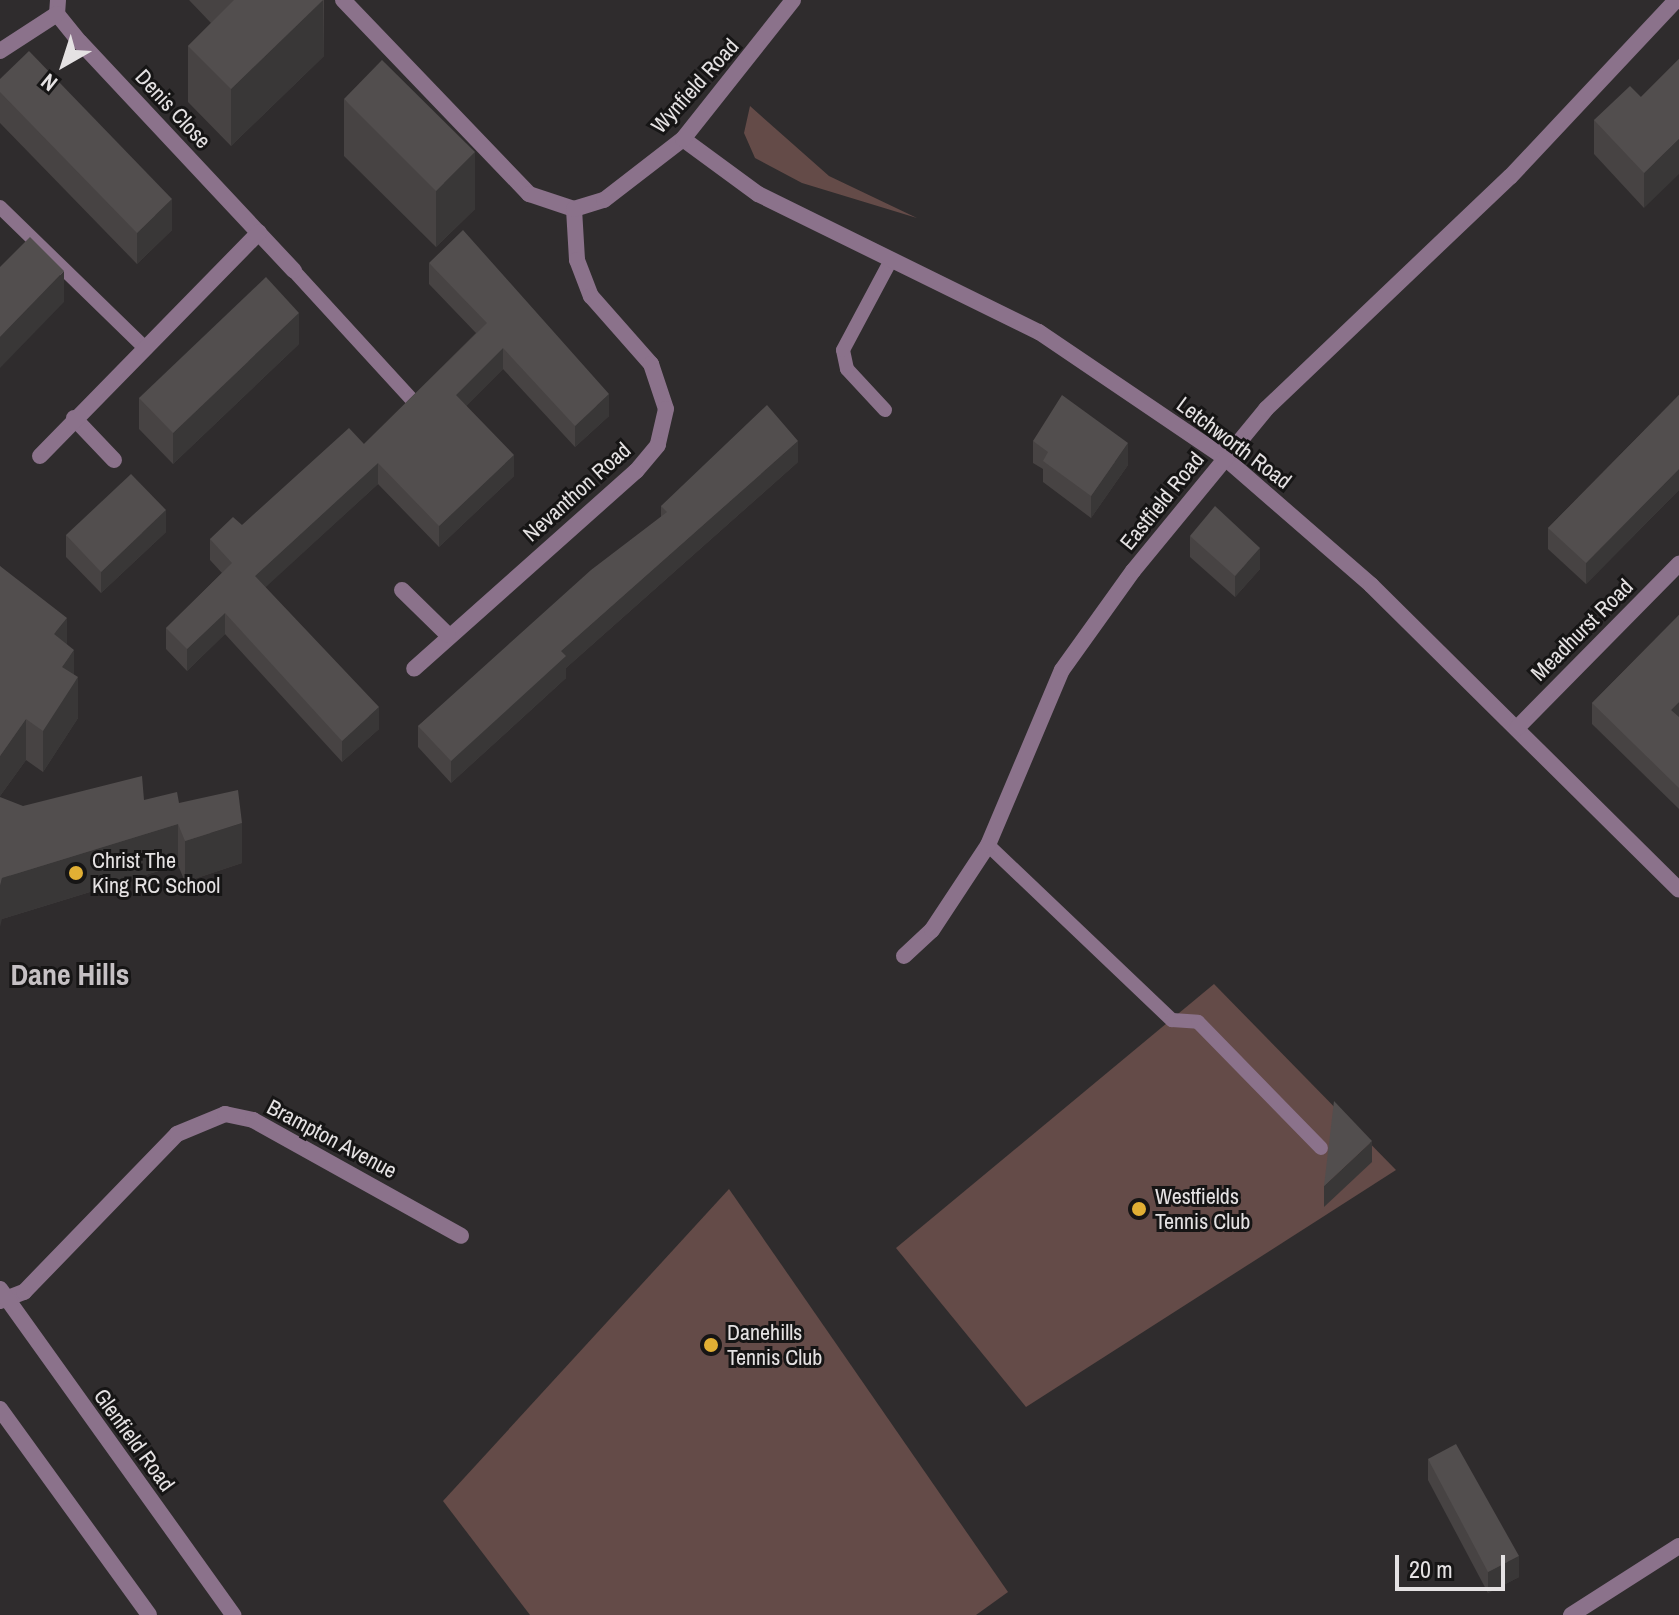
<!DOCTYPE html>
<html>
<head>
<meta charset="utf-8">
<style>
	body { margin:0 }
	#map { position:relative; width:1679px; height:1615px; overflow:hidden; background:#2f2c2d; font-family:"Archivo Narrow",sans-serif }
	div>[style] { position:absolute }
	.green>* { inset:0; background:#644b48 }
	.service>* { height:14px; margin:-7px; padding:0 7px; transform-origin:7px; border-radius:7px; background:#8b728b }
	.minor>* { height:16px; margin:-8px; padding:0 8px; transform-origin:8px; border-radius:8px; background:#8b728b }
	.tertiary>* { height:16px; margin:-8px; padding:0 8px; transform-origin:8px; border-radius:8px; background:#8b728b }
	.wall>* { inset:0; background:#474343 }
	.shaded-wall>* { inset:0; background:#393737 }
	.building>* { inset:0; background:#524e4e }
	.dots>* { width:22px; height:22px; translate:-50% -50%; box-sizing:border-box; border:4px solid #161515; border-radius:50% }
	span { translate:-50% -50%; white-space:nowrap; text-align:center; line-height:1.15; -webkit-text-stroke:6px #161515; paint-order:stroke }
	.street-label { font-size:22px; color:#e5e2e3 }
	.poi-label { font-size:22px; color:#e5e2e3 }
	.left { translate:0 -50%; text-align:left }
	.district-label { font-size:30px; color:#c5c0c3; font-weight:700 }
	.north { position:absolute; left:24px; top:24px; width:80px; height:80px; -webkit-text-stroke:6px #161515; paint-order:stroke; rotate:219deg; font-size:22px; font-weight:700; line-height:32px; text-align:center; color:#e5e2e3 }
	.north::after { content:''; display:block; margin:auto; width:28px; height:36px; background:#e5e2e3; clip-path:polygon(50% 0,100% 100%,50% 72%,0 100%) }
	.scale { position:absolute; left:1395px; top:1555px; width:110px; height:36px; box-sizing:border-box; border:4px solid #e5e2e3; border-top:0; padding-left:10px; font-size:24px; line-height:28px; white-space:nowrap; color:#e5e2e3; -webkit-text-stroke:6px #161515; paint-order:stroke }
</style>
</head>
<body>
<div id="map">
	<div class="green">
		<i style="clip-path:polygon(750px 106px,829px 176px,917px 218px,802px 183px,755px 158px,744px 133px)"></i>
		<i style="clip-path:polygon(1214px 984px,1396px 1170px,1026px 1407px,896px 1248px)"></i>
		<i style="clip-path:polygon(729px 1189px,1008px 1592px,976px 1615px,530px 1615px,443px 1501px)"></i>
	</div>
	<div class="service">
		<i style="left:0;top:207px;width:201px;rotate:44.2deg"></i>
		<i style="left:294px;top:271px;width:175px;rotate:47.5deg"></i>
		<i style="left:885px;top:410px;width:56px;rotate:-132.8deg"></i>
		<i style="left:847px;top:369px;width:19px;rotate:-102deg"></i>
		<i style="left:843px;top:350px;width:102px;rotate:-61.9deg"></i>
		<i style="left:988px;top:845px;width:254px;rotate:43.6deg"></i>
		<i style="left:1172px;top:1020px;width:26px;rotate:4deg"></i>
		<i style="left:1198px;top:1022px;width:176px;rotate:45.7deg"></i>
	</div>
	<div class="minor">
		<i style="left:58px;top:0;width:14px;rotate:94deg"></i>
		<i style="left:57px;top:14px;width:36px;rotate:51deg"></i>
		<i style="left:80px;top:42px;width:313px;rotate:46.9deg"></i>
		<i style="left:343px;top:0;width:269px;rotate:46.2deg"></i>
		<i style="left:529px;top:194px;width:47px;rotate:18.4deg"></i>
		<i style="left:574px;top:209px;width:51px;rotate:86.6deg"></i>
		<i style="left:577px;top:260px;width:39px;rotate:69deg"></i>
		<i style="left:591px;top:296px;width:91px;rotate:48.6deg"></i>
		<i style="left:651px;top:364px;width:47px;rotate:71.6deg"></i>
		<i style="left:666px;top:409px;width:37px;rotate:103deg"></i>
		<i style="left:658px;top:445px;width:34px;rotate:130deg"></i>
		<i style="left:636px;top:471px;width:297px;rotate:138.3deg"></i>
		<i style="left:0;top:51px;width:68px;rotate:-33deg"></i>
		<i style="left:683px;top:139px;width:93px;rotate:36.3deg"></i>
		<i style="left:758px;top:194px;width:313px;rotate:26.2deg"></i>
		<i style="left:1039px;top:332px;width:225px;rotate:34.1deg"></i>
		<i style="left:1225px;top:458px;width:194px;rotate:41deg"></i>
		<i style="left:1371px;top:585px;width:433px;rotate:44.7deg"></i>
		<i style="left:574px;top:209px;width:31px;rotate:-17deg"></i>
		<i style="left:604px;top:200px;width:100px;rotate:-37.7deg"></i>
		<i style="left:683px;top:139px;width:177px;rotate:-51.6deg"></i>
		<i style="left:74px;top:418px;width:58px;rotate:46.4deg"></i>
		<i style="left:40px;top:456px;width:313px;rotate:-45.6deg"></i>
		<i style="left:402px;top:590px;width:64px;rotate:44.4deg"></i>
		<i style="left:1517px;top:728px;width:231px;rotate:-45.4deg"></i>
		<i style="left:904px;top:956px;width:38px;rotate:-43deg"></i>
		<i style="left:932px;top:930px;width:102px;rotate:-56.6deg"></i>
		<i style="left:988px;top:845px;width:190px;rotate:-67.1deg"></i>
		<i style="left:1062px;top:670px;width:122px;rotate:-54.4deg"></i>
		<i style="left:1133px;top:571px;width:210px;rotate:-50.6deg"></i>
		<i style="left:1266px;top:409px;width:337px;rotate:-43.6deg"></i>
		<i style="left:1510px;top:177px;width:243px;rotate:-46.8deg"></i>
		<i style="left:0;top:1301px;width:26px;rotate:-21deg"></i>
		<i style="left:24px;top:1292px;width:220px;rotate:-45.9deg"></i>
		<i style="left:177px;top:1134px;width:52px;rotate:-22.6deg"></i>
		<i style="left:225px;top:1114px;width:29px;rotate:12deg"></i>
		<i style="left:253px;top:1120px;width:238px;rotate:29.1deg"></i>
		<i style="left:1571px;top:1615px;width:128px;rotate:-32.6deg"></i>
	</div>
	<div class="tertiary">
		<i style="left:0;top:1289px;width:401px;rotate:54.4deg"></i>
		<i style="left:0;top:1409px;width:254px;rotate:54.1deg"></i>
	</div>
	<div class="wall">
		<i style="clip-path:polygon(189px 0,324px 0,324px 56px,231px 146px,188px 102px,188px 46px,211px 23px)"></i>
		<i style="clip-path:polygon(1679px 59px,1644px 208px,1594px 154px,1594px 120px,1641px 97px)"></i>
		<i style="clip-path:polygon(0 79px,172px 230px,137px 264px,0 123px)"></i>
		<i style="clip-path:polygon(344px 99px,475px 209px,436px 247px,344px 156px)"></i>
		<i style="clip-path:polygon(429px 263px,609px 416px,575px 447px,503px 369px,466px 406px,514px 476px,439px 547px,378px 484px,265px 587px,379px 729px,342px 762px,225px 634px,187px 671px,166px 649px,166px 628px,222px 573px,210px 560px,210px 539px,242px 525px,364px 444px,476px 333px,429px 284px)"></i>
		<i style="clip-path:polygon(299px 344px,173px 464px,139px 429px,139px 398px)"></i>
		<i style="clip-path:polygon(1679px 395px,1679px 490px,1586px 584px,1548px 549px,1548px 528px)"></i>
		<i style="clip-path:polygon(1033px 441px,1128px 465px,1091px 518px,1043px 482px,1043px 469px,1033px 463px)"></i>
		<i style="clip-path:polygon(798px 462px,566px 668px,566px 678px,451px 783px,418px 747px,418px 726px,661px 517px,661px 506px)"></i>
		<i style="clip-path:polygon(166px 532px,101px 593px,66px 557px,66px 535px)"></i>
		<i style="clip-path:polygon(1190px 536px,1260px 569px,1235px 597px,1190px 557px)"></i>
		<i style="clip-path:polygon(0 566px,67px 644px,74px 675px,78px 718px,43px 772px,26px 760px,0 796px)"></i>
		<i style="clip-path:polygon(1679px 615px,1679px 809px,1592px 724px,1592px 703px)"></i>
		<i style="clip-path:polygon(144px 800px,179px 803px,242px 863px,185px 882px,178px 865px,2px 919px,23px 806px)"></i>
		<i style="clip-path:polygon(1428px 1459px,1519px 1577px,1488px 1593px,1428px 1480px)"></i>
	</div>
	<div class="shaded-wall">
		<i style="clip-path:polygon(323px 0,324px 56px,231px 146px,231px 89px)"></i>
		<i style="clip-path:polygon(1679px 139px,1679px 174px,1644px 208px,1644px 173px)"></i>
		<i style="clip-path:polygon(475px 152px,475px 209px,436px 247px,436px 191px)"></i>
		<i style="clip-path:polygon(172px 199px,172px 230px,137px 264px,137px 233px)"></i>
		<i style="clip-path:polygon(64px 271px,64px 302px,0 368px,0 337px)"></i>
		<i style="clip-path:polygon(299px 313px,299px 344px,173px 464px,173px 433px)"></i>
		<i style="clip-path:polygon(503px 348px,503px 369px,456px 416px,456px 395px)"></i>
		<i style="clip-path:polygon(609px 394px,609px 416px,575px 447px,575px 426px)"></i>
		<i style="clip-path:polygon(798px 441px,798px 462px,566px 668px,566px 678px,451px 783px,451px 761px,561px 651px)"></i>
		<i style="clip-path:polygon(1128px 443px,1128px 465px,1091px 518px,1091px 496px)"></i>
		<i style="clip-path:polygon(514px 455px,514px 476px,439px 547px,439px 526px)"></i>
		<i style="clip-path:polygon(378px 463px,378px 484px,255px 597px,255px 576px)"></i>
		<i style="clip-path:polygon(1679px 469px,1679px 490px,1586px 584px,1586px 563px)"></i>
		<i style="clip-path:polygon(166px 510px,166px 532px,101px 593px,101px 572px)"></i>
		<i style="clip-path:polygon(1260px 548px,1260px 569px,1235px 597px,1235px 576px)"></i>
		<i style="clip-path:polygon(225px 613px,225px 634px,187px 671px,187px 649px)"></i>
		<i style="clip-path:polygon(67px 618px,67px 659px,54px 634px)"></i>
		<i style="clip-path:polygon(74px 650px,74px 683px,78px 677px,78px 718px,43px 772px,43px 731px,62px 667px)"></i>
		<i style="clip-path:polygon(1679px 702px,1679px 723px,1671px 710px)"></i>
		<i style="clip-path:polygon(379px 707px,379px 729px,342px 762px,342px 741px)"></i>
		<i style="clip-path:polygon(26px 719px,26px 760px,0 796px,0 756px)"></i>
		<i style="clip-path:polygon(242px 823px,242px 863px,185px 882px,185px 841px)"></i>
		<i style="clip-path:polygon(178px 824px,178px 865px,2px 919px,0 927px,0 886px,2px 878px)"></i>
		<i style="clip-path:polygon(1372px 1141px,1372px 1162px,1324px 1207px,1324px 1186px)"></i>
		<i style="clip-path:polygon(1519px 1556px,1519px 1577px,1488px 1593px,1488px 1572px)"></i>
	</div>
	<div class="building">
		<i style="clip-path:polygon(234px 0,323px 0,231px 89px,188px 46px)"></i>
		<i style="clip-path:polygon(29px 51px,172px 199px,137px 233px,0 92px,0 79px)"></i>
		<i style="clip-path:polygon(1679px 59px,1679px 139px,1644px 173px,1594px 120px,1630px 86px,1641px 97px)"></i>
		<i style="clip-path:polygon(382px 60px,475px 152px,436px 191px,344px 99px)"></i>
		<i style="clip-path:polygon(463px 230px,609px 394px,575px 426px,503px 348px,456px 395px,514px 455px,439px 526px,378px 463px,255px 576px,379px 707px,342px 741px,225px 613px,187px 649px,166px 628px,232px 563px,210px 539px,233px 517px,242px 525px,349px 428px,364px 444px,487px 323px,429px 263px)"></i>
		<i style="clip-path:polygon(30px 237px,64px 271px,0 337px,0 267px)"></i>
		<i style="clip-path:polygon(266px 277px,299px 313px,173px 433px,139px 398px)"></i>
		<i style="clip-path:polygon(1062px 395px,1128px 443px,1091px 496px,1043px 461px,1048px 452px,1033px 441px)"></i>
		<i style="clip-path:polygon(1679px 395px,1679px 469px,1586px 563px,1548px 528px)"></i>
		<i style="clip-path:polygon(767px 405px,798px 441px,561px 651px,566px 656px,451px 761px,418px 726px,591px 570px,667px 512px,661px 506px)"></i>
		<i style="clip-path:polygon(131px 474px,166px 510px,101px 572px,66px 535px)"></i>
		<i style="clip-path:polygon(1215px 506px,1260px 548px,1235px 576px,1190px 536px)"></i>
		<i style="clip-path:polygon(0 566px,67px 618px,54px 634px,74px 650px,62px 667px,78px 677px,43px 731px,26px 719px,0 756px)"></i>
		<i style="clip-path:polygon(1679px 615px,1679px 702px,1671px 710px,1679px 717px,1679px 788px,1592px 703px)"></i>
		<i style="clip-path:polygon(142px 776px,144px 800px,177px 792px,179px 803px,238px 790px,242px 823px,185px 841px,178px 824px,2px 878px,0 886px,0 797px,23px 806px)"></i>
		<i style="clip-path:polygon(1334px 1101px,1372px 1141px,1324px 1186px)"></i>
		<i style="clip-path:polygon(1456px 1444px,1519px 1556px,1488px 1572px,1428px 1459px)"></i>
	</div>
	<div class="dots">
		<i style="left:76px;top:873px;background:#e1af34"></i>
		<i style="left:1139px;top:1209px;background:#e1af34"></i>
		<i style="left:711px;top:1345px;background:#e1af34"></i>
	</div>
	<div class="street-label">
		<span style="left:695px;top:86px;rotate:-48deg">Wynfield Road</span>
		<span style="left:173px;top:109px;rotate:47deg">Denis Close</span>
		<span style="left:1234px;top:443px;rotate:37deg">Letchworth Road</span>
		<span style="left:577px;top:492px;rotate:-42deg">Nevanthon Road</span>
		<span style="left:1162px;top:501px;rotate:-51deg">Eastfield Road</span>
		<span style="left:1582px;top:630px;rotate:-45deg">Meadhurst Road</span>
		<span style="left:332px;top:1139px;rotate:28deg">Brampton Avenue</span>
		<span style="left:134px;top:1440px;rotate:54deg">Glenfield Road</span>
	</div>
	<div class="poi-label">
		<span class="left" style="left:92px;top:873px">Christ The<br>King RC School</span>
		<span class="left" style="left:1155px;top:1209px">Westfields<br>Tennis Club</span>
		<span class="left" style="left:727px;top:1345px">Danehills<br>Tennis Club</span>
	</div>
	<div class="district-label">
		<span style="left:70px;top:974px">Dane Hills</span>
	</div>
	<div class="north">N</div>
	<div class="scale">20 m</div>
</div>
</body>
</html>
